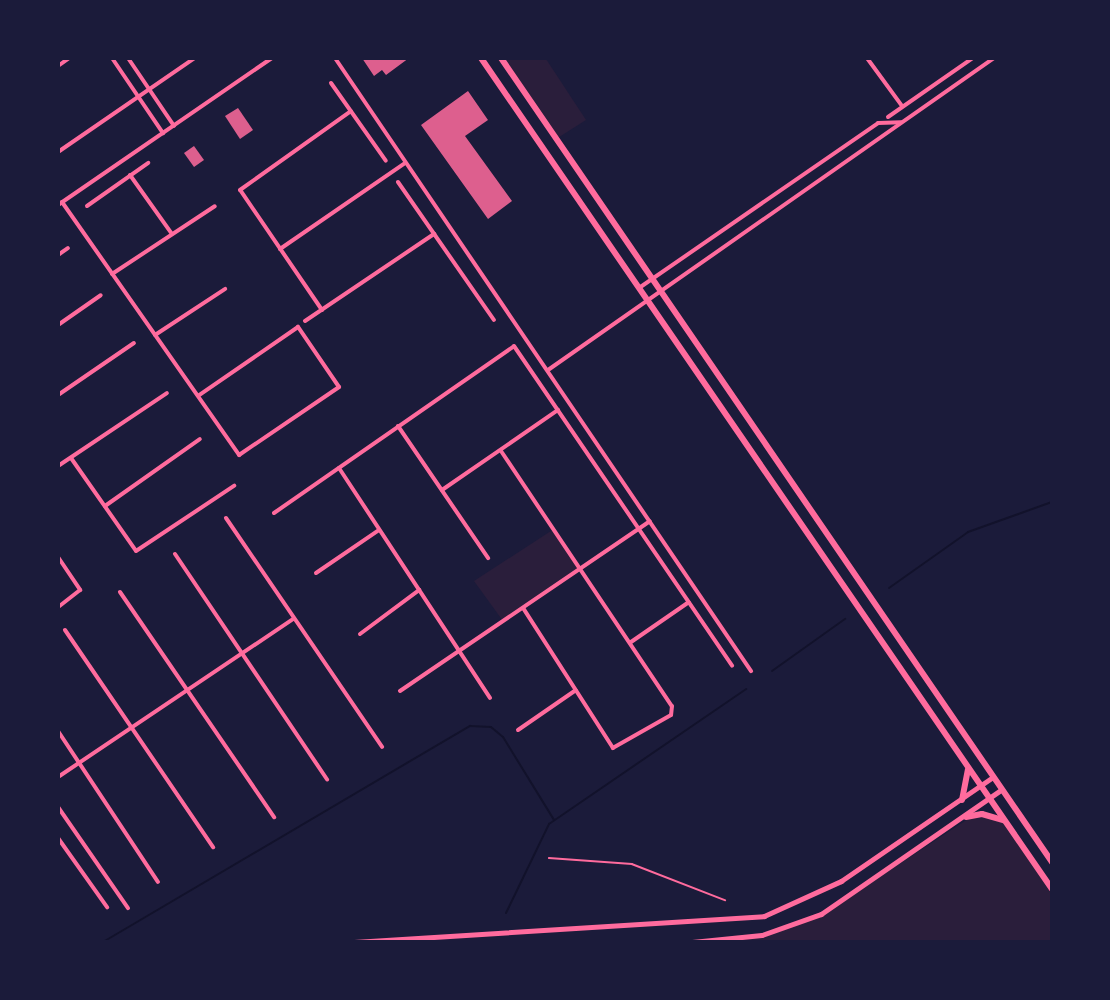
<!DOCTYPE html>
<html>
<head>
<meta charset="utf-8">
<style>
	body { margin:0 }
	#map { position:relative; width:1110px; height:1000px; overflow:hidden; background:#1b1b3a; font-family:"DM Sans",sans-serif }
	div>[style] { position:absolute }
	.green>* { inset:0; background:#2a1e3b }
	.stream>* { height:2px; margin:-1px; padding:0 1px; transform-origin:1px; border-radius:1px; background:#12122b }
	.building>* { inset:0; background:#dd5f8e }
	.path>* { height:1.5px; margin:-0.75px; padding:0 0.75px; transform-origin:0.75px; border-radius:0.75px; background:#ff6b9d }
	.minor>* { height:4px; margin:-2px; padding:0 2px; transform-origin:2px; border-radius:2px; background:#ff6b9d }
	.tertiary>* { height:5px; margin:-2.5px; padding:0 2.5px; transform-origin:2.5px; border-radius:2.5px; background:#ff6b9d }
	.secondary>* { height:6px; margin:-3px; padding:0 3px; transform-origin:3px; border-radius:3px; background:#ff6b9d }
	span { translate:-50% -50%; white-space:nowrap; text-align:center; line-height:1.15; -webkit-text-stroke:5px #1b1b3a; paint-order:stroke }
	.frame { position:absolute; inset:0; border:60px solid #1b1b3a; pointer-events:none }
</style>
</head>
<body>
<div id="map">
	<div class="green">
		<i style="clip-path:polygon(501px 59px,546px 59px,586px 120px,556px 139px)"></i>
		<i style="clip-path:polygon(554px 529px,580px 569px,503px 621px,474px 581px)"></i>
		<i style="clip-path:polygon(974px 815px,1004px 820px,1051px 889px,1051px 941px,692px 942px,762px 935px,834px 907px)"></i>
	</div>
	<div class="stream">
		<i style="left:889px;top:588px;width:97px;rotate:-35.3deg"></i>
		<i style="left:968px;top:532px;width:89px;rotate:-19.7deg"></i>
		<i style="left:772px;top:671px;width:90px;rotate:-35.5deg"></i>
		<i style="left:506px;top:913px;width:99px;rotate:-64.2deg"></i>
		<i style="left:549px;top:824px;width:239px;rotate:-34.4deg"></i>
		<i style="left:103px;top:942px;width:426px;rotate:-30.5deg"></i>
		<i style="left:470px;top:726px;width:21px;rotate:3deg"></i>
		<i style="left:491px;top:727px;width:16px;rotate:40deg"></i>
		<i style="left:503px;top:737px;width:97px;rotate:58.4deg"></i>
	</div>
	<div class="building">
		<i style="clip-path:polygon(362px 58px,409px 58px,386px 75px,382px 70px,374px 76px)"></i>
		<i style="clip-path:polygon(468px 91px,488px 120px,465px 136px,512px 201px,488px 219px,421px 125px)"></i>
		<i style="clip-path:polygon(238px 108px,253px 130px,240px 139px,225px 116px)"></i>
		<i style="clip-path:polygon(194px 146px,204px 160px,194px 167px,184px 153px)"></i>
	</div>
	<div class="path">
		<i style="left:549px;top:858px;width:83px;rotate:4.1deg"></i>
		<i style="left:632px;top:864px;width:100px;rotate:21.2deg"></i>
	</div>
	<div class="minor">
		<i style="left:112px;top:58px;width:91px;rotate:55.8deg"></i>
		<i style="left:128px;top:58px;width:82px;rotate:55.9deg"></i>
		<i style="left:335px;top:58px;width:741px;rotate:55.84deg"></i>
		<i style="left:867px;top:58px;width:59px;rotate:53.9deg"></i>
		<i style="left:58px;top:66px;width:14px;rotate:-36deg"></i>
		<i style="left:331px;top:83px;width:95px;rotate:54.8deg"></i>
		<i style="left:888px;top:117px;width:103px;rotate:-34.8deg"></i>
		<i style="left:58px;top:152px;width:166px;rotate:-34.5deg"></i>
		<i style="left:130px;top:175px;width:72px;rotate:54.6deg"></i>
		<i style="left:398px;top:182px;width:168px;rotate:55.2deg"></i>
		<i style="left:62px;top:202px;width:309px;rotate:55deg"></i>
		<i style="left:239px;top:455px;width:121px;rotate:-34.2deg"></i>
		<i style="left:339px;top:387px;width:73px;rotate:-124.3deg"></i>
		<i style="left:298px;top:327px;width:121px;rotate:145.4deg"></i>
		<i style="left:58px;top:205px;width:260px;rotate:-34.5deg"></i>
		<i style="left:87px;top:206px;width:75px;rotate:-35.2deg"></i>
		<i style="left:280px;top:249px;width:152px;rotate:-34.5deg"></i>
		<i style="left:58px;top:255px;width:12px;rotate:-35deg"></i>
		<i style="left:112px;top:274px;width:123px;rotate:-33.4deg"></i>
		<i style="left:639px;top:288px;width:290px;rotate:-34.6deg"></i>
		<i style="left:878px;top:123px;width:23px;rotate:-2deg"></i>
		<i style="left:322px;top:310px;width:145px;rotate:-124.3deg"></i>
		<i style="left:240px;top:190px;width:136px;rotate:-35.4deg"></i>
		<i style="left:305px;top:321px;width:156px;rotate:-34deg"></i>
		<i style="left:58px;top:325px;width:52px;rotate:-34.9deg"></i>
		<i style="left:155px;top:335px;width:84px;rotate:-33.3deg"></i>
		<i style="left:548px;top:370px;width:544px;rotate:-34.97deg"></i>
		<i style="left:58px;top:395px;width:92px;rotate:-34.4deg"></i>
		<i style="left:398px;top:426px;width:160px;rotate:55.7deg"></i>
		<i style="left:501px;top:451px;width:307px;rotate:56.2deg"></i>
		<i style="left:672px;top:706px;width:9px;rotate:96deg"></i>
		<i style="left:671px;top:715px;width:67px;rotate:150.4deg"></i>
		<i style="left:613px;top:748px;width:166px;rotate:-122.7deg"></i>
		<i style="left:71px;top:458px;width:113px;rotate:55deg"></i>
		<i style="left:136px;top:551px;width:118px;rotate:-33.6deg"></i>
		<i style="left:58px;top:466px;width:131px;rotate:-33.8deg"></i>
		<i style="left:339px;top:468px;width:275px;rotate:56.7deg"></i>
		<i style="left:58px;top:478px;width:5px;rotate:90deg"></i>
		<i style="left:442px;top:490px;width:141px;rotate:-34.6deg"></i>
		<i style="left:105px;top:506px;width:116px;rotate:-35.2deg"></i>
		<i style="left:274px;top:513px;width:292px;rotate:-34.8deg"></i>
		<i style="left:514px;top:346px;width:387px;rotate:55.7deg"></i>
		<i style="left:226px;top:518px;width:277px;rotate:55.7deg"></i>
		<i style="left:175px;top:554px;width:272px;rotate:56deg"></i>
		<i style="left:58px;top:557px;width:40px;rotate:56deg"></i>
		<i style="left:80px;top:590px;width:28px;rotate:142deg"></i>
		<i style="left:316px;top:573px;width:76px;rotate:-34.3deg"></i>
		<i style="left:120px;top:592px;width:273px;rotate:55.6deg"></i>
		<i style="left:65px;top:630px;width:263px;rotate:55.7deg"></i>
		<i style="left:360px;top:634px;width:74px;rotate:-36.7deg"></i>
		<i style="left:631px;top:642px;width:70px;rotate:-34.6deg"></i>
		<i style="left:400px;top:691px;width:302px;rotate:-34.2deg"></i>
		<i style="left:518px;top:730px;width:70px;rotate:-34.6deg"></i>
		<i style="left:58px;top:731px;width:181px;rotate:56.5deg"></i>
		<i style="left:58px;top:777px;width:283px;rotate:-33.9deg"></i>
		<i style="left:58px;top:807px;width:123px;rotate:55.3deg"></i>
		<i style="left:58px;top:838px;width:85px;rotate:54.6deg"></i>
	</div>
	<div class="tertiary">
		<i style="left:354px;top:942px;width:411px;rotate:-3.6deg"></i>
		<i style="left:764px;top:916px;width:85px;rotate:-24.4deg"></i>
		<i style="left:841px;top:881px;width:184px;rotate:-34.4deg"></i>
		<i style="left:692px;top:942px;width:70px;rotate:-5.7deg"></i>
		<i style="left:762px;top:935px;width:63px;rotate:-19.6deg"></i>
		<i style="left:821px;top:914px;width:219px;rotate:-34.6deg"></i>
	</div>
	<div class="secondary">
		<i style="left:481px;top:58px;width:1008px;rotate:55.51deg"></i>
		<i style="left:501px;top:58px;width:975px;rotate:55.58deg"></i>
		<i style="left:962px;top:800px;width:31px;rotate:-79deg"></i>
		<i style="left:966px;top:817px;width:16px;rotate:-11deg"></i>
		<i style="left:982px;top:814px;width:22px;rotate:16deg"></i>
	</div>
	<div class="frame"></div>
</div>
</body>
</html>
